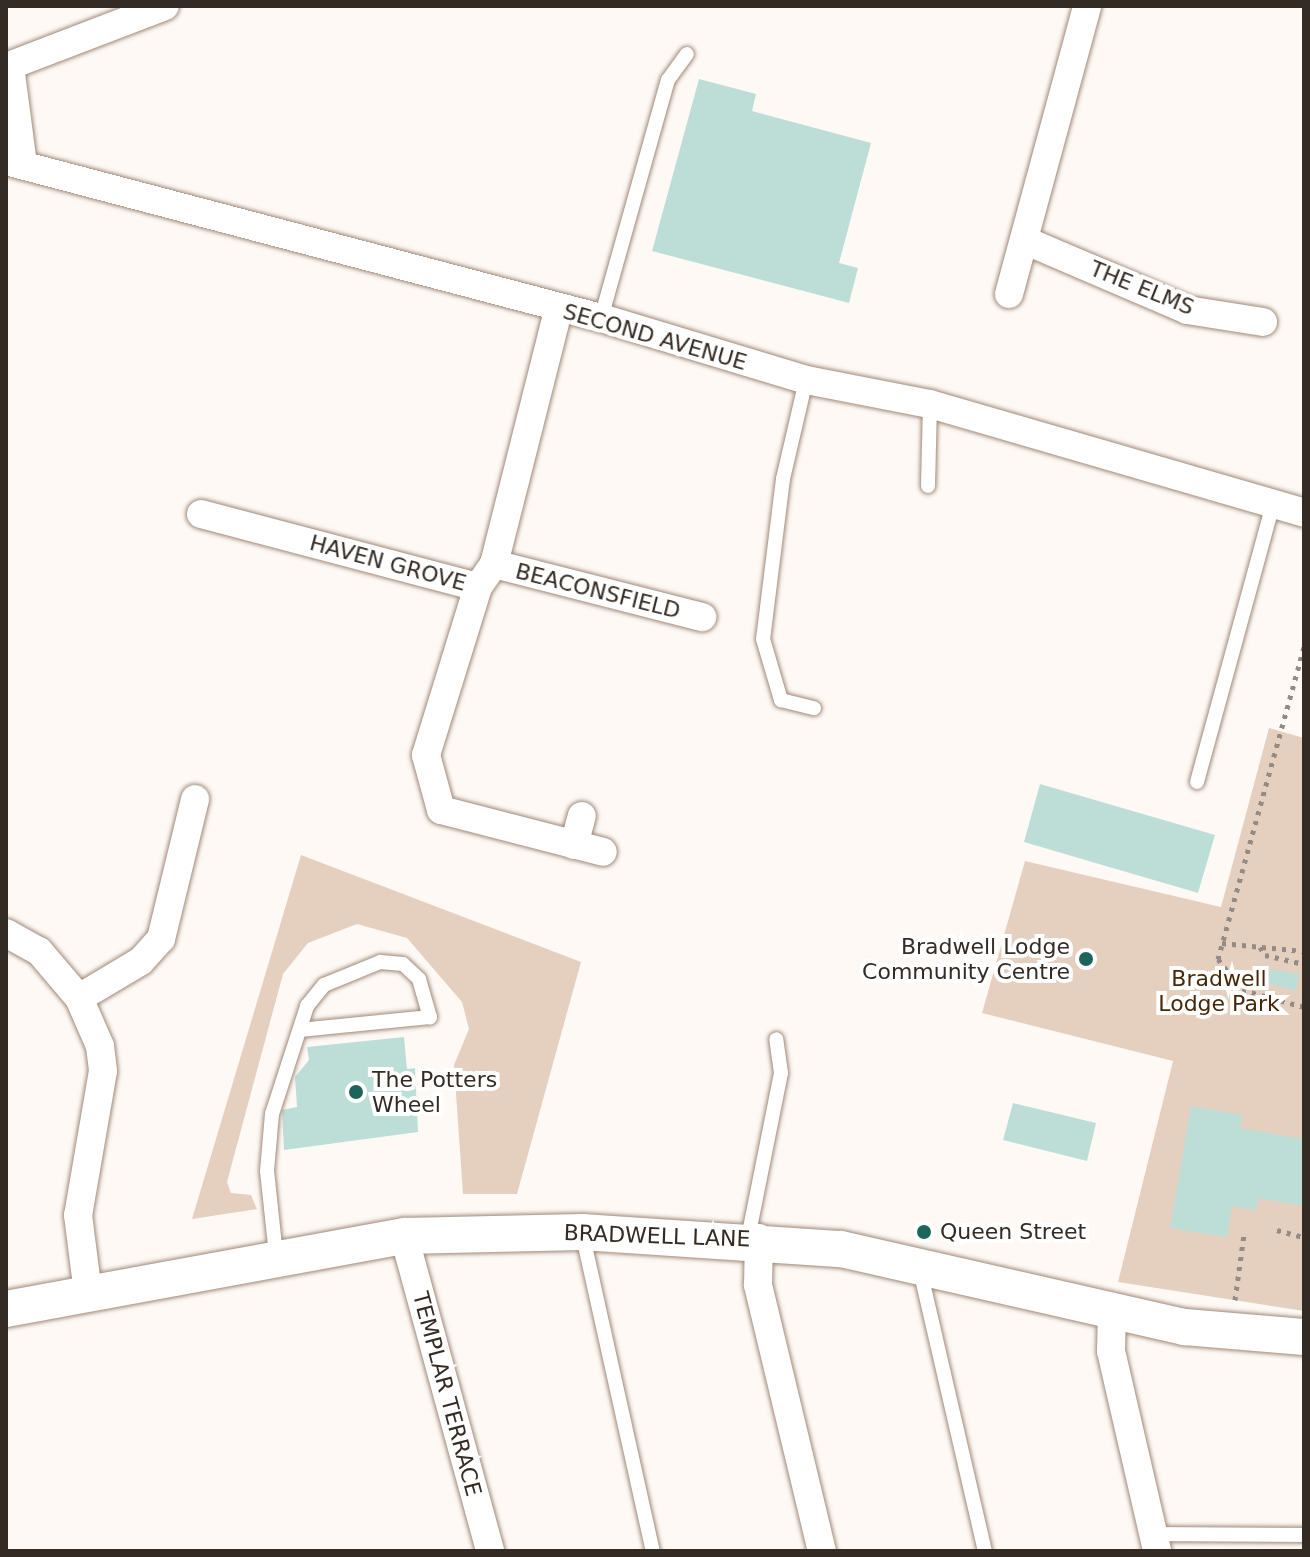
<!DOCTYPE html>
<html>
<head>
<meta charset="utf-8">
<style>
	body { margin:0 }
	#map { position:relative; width:1310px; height:1557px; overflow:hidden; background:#fef9f5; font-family:"DejaVu Sans",sans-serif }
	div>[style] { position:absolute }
	.green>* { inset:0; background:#e5d0bf }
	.building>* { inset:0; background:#bdded7 }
	.path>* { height:5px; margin-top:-2.5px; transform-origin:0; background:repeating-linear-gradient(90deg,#938c86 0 4px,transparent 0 10px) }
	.roads { filter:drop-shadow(0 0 2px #9f8979) drop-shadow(0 0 2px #9f8979) }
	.service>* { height:14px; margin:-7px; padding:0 7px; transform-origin:7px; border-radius:7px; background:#fff }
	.minor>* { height:28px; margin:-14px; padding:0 14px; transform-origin:14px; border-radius:14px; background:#fff }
	.tertiary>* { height:36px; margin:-18px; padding:0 18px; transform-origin:18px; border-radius:18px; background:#fff }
	.dots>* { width:22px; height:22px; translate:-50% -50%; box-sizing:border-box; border:4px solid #fff; border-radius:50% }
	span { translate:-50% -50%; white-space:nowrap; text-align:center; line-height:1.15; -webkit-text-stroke:8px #fff; paint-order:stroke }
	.street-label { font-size:22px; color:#342b24 }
	.poi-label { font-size:22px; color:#342b24 }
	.right { translate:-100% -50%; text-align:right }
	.left { translate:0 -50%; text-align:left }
	.park-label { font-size:22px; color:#472709 }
	.frame { position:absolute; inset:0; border:8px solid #342b24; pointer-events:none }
</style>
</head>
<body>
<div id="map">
	<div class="green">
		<i style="clip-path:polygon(1269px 728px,1304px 738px,1304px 1311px,1118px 1282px,1173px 1061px,982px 1013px,1025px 861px,1221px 907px)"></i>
		<i style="clip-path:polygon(301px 855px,581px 962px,517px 1194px,463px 1194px,454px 1065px,469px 1029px,462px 1002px,407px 938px,357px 924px,308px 943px,283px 974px,227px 1182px,231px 1193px,251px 1195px,257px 1209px,192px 1219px)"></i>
	</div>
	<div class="building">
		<i style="clip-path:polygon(699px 79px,756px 94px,752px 111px,871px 143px,839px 263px,858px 268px,849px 303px,652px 251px)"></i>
		<i style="clip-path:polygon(1040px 784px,1215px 835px,1198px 893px,1024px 842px)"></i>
		<i style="clip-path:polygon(1270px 969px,1299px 974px,1296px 990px,1267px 984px)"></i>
		<i style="clip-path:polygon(404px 1037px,407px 1069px,415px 1068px,418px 1132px,284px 1150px,282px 1110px,297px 1107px,295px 1077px,309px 1060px,307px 1047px)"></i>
		<i style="clip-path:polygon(1013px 1103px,1096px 1123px,1087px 1161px,1003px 1140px)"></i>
		<i style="clip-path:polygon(1191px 1106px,1242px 1115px,1240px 1128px,1304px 1139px,1304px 1206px,1258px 1198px,1256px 1210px,1232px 1206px,1227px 1237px,1170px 1228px)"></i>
	</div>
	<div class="path">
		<i style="left:1304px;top:647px;width:324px;rotate:105.4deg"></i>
		<i style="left:1218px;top:959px;width:39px;rotate:52deg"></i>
		<i style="left:1242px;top:990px;width:64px;rotate:15.3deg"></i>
		<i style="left:1222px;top:943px;width:82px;rotate:5.6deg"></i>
		<i style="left:1260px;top:947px;width:9px;rotate:58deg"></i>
		<i style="left:1265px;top:955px;width:40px;rotate:13deg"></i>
		<i style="left:1277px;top:1230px;width:28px;rotate:15deg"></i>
		<i style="left:1235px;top:1300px;width:67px;rotate:-82.2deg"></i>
	</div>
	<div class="roads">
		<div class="service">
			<i style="left:601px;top:318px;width:247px;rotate:-74.3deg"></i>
			<i style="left:668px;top:80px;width:32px;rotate:-54deg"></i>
			<i style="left:806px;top:380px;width:102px;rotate:103.1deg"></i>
			<i style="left:783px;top:479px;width:161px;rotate:97.1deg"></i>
			<i style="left:763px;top:639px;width:64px;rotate:73.6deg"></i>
			<i style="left:781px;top:700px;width:34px;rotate:14deg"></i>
			<i style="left:928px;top:486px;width:82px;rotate:-88.6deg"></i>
			<i style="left:1197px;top:782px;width:288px;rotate:-74.7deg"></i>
			<i style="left:582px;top:1232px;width:327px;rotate:77.5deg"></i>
			<i style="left:748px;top:1238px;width:168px;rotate:-78.7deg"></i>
			<i style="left:781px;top:1073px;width:34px;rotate:-98deg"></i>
			<i style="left:276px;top:1255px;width:84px;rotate:-96.1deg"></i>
			<i style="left:267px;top:1171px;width:57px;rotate:-85deg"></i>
			<i style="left:272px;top:1114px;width:114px;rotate:-72deg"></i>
			<i style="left:307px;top:1006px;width:27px;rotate:-51deg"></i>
			<i style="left:324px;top:985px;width:61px;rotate:-22.3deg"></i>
			<i style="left:380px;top:962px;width:23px;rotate:5deg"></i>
			<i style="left:403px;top:964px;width:22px;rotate:43deg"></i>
			<i style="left:419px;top:979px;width:40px;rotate:74deg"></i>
			<i style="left:430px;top:1017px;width:131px;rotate:174.3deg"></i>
			<i style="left:920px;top:1270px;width:288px;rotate:77deg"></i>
			<i style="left:1153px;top:1534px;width:151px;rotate:0.4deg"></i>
		</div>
		<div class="minor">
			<i style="left:10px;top:66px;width:100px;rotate:82.5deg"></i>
			<i style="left:6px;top:67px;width:170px;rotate:-21deg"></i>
			<i style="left:6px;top:161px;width:615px;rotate:14.78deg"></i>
			<i style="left:601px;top:318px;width:214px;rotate:16.8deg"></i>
			<i style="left:806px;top:380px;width:126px;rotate:11deg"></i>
			<i style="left:930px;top:404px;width:390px;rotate:16.2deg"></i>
			<i style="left:1024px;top:240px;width:177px;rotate:23.2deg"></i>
			<i style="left:1187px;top:310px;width:77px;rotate:9deg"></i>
			<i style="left:1009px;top:294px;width:298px;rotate:-74.8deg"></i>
			<i style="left:201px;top:514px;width:286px;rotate:14.8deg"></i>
			<i style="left:478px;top:587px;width:28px;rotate:-55deg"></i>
			<i style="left:494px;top:564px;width:264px;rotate:-75.8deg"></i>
			<i style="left:494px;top:564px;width:215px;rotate:14.3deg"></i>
			<i style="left:478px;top:587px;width:176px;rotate:107.2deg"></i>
			<i style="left:426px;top:755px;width:57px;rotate:74.7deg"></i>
			<i style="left:441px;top:810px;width:167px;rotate:14.5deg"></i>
			<i style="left:574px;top:845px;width:30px;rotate:-75deg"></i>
			<i style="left:6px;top:933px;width:38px;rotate:29deg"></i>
			<i style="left:39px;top:951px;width:62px;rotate:49.6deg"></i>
			<i style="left:79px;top:998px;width:52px;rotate:66.4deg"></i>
			<i style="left:100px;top:1046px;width:25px;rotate:83deg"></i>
			<i style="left:103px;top:1071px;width:146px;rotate:99.8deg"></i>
			<i style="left:78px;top:1215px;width:79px;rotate:82.7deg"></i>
			<i style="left:79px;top:998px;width:72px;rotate:-30.8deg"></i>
			<i style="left:141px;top:961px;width:30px;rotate:-48deg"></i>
			<i style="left:161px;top:939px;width:144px;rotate:-76.3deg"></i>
			<i style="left:404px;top:1236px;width:327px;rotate:74.7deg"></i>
			<i style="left:759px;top:1238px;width:47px;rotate:91.2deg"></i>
			<i style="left:758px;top:1285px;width:274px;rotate:76.5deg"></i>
			<i style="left:1112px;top:1308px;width:43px;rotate:91.3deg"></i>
			<i style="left:1111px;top:1351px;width:205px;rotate:77deg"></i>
		</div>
		<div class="tertiary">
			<i style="left:6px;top:1309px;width:405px;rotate:-10.4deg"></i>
			<i style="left:404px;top:1236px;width:178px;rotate:-1.3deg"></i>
			<i style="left:582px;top:1232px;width:260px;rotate:3.8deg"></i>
			<i style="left:841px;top:1249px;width:353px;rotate:12.8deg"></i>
			<i style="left:1185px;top:1327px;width:119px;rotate:4.8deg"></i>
		</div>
	</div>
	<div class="dots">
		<i style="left:1086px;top:959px;background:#1d655b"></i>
		<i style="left:356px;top:1092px;background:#1d655b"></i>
		<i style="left:924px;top:1232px;background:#1d655b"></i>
	</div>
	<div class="street-label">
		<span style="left:1142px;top:288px;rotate:22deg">THE ELMS</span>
		<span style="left:655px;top:337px;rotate:16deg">SECOND AVENUE</span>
		<span style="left:388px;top:563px;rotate:15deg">HAVEN GROVE</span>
		<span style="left:598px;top:591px;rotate:14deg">BEACONSFIELD</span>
		<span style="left:657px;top:1236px;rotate:2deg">BRADWELL LANE</span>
		<span style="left:447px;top:1394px;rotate:75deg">TEMPLAR TERRACE</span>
	</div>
	<div class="poi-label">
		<span class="right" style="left:1070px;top:959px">Bradwell Lodge<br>Community Centre</span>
		<span class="left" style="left:372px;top:1092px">The Potters<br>Wheel</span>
		<span class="left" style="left:940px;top:1232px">Queen Street</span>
	</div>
	<div class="park-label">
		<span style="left:1219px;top:991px">Bradwell<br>Lodge Park</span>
	</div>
	<div class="frame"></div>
</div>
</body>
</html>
